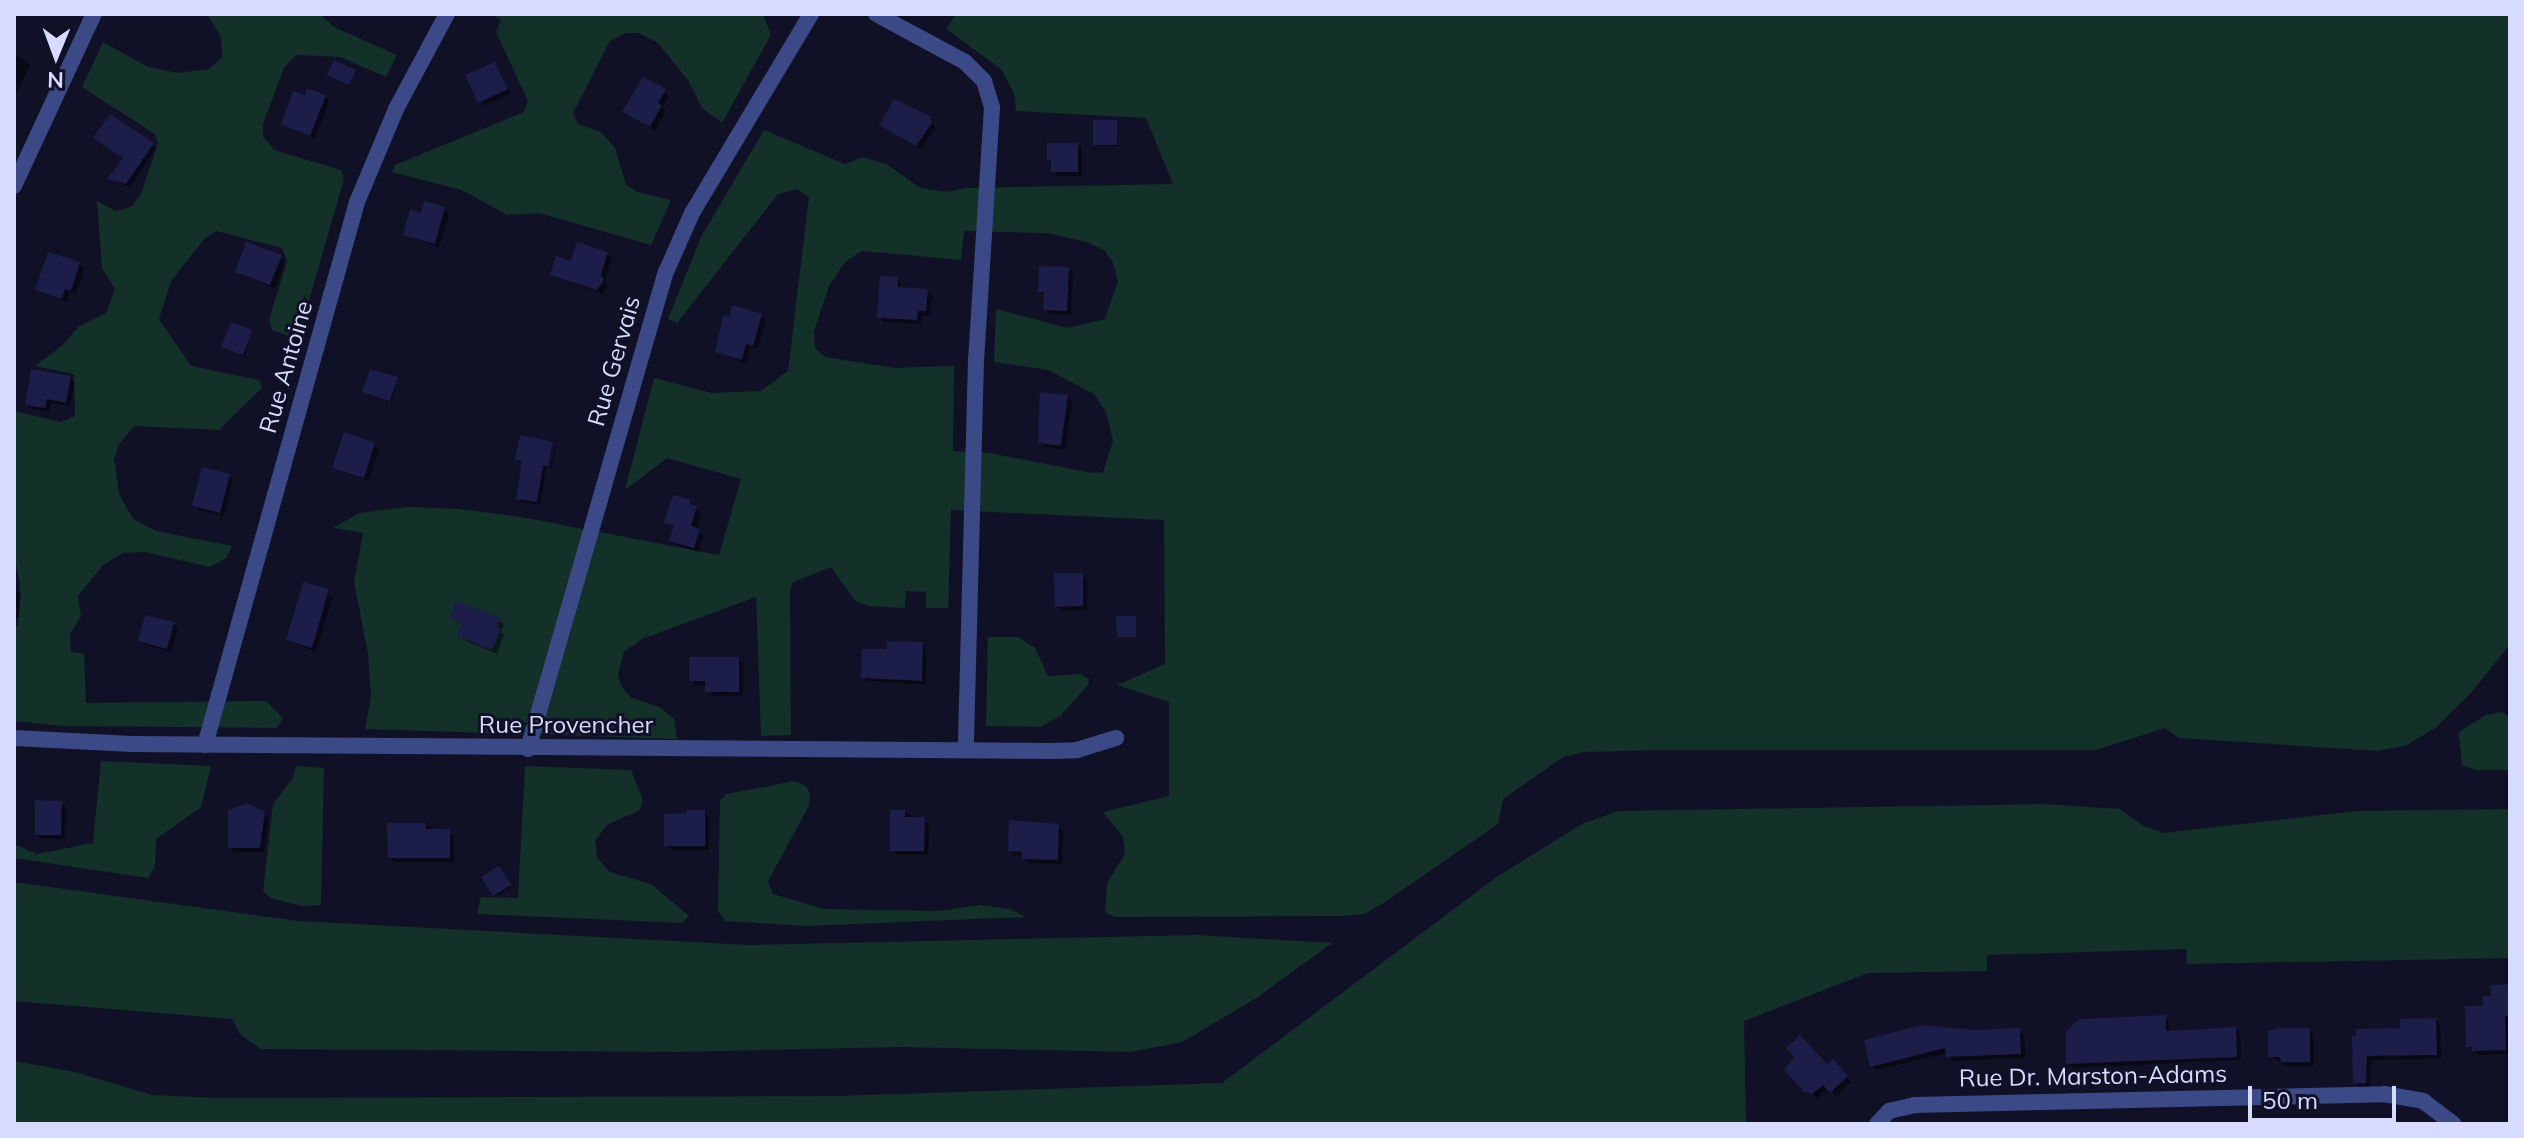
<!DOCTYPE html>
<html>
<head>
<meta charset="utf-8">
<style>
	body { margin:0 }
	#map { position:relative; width:2524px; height:1138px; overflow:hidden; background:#101127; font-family:Mulish,sans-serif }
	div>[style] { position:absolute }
	.green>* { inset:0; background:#133129 }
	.shadow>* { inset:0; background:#0007 }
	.building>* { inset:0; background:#1c1d48 }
	.minor>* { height:16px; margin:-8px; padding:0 8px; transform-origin:8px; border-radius:8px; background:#3b4986 }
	span { translate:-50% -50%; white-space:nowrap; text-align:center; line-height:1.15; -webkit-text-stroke:6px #101127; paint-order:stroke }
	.street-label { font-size:24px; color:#d7dbff }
	.frame { position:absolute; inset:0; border:16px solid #d7dbff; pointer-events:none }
	.north { position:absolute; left:16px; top:16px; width:80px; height:80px; -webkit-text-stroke:6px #101127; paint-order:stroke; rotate:181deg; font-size:22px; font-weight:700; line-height:32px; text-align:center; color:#d7dbff }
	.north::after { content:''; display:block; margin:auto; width:28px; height:36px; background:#d7dbff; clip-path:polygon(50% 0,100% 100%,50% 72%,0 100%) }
	.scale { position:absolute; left:2248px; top:1086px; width:148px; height:36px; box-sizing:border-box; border:4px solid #d7dbff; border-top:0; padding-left:10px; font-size:24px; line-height:28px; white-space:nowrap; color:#d7dbff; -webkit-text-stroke:6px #101127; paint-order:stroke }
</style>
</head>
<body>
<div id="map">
	<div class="green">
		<i style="clip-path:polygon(207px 14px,320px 14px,334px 27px,397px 55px,386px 77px,340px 57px,296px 55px,284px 68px,263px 124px,263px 136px,274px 150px,341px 170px,344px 179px,298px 339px,272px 330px,269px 320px,287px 261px,282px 248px,216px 231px,205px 238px,171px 281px,159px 319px,191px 366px,259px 380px,262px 388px,219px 430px,134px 426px,120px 443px,114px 458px,119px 494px,133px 519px,156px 531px,232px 546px,226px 558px,210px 567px,145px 552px,123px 553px,103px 565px,78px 596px,81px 616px,70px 634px,71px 652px,84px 654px,86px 703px,266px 701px,283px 718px,277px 728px,63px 726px,14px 721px,14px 630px,18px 624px,20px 584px,14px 554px,14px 411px,61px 422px,75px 416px,74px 374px,35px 366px,63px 345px,78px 327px,106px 313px,115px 289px,102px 268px,97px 201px,116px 211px,131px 207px,141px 194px,158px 143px,155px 134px,82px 87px,103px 42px,148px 67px,178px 73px,209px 69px,222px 57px,221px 37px)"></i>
		<i style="clip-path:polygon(490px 14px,763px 14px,771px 35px,722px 123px,702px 108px,688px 80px,657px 42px,639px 33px,626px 33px,610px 41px,573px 113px,578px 124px,601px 132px,615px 148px,626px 185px,637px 192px,671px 200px,651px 245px,539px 213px,507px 215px,462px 190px,392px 172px,395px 165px,524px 112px,528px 101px,496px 32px,501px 20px)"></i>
		<i style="clip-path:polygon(evenodd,956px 14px,2510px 14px,2510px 644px,2471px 693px,2435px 728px,2407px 745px,2378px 751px,2179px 738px,2165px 728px,2096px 750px,1663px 750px,1584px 752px,1563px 757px,1503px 799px,1498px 824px,1382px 904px,1364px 914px,1341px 916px,1115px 917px,1105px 912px,1107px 883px,1125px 854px,1123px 837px,1103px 812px,1169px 796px,1169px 702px,1117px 685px,1165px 664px,1164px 520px,951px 510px,948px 608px,926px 608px,926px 592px,906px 591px,905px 608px,869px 606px,855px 601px,831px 567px,793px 582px,790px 590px,791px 735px,761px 736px,756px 597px,642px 639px,624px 652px,618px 674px,620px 684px,630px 697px,661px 708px,674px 719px,677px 739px,365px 729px,371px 696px,368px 653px,354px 582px,363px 533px,333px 528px,359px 513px,408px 507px,461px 509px,521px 517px,719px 555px,741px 479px,667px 458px,625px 490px,654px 378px,712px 393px,761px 391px,788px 371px,809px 197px,797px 189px,778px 194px,677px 323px,668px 319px,701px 237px,764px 130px,845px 164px,863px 157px,888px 165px,920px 188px,947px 192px,966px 188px,1173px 184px,1146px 118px,1016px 111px,1014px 93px,1001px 69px,946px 29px,956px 14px,964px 231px,1047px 233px,1087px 242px,1105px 251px,1113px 263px,1118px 281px,1105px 319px,1068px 328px,996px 309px,994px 362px,1048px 370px,1094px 394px,1106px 412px,1113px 441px,1103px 472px,1093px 473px,989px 453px,953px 451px,954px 366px,895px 368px,825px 357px,815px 348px,814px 331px,829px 286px,845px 262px,862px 251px,961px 260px,964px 231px)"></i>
		<i style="clip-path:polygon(988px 637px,1018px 637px,1035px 648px,1048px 676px,1080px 674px,1089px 679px,1088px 685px,1060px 716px,1040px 727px,986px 726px)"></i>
		<i style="clip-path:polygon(2502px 712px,2510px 717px,2510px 770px,2476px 770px,2462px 765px,2459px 732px,2486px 715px)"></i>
		<i style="clip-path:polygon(101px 761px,211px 766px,201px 807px,156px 839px,155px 867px,148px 878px,14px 858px,14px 844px,37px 854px,93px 843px)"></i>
		<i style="clip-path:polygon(296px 766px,324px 768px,321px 905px,302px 906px,271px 898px,263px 891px,273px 804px,293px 778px)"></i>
		<i style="clip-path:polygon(525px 766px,631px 770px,643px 800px,640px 810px,607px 825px,595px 841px,597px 858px,610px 872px,651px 884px,689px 916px,682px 923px,477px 914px,481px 897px,518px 898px)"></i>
		<i style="clip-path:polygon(794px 781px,806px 786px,810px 794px,809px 806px,768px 881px,773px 894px,824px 909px,937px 911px,981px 905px,1010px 909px,1026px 917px,805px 926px,725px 921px,718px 911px,720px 800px,727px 794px)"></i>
		<i style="clip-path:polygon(2043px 804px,2120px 809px,2144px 826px,2163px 833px,2357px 811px,2510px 809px,2510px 958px,2187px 964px,2186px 949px,1987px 955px,1987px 971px,1868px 973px,1744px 1021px,1746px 1124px,14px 1124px,14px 1061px,75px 1072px,152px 1095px,219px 1098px,839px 1096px,1222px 1083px,1498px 876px,1584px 823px,1619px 811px)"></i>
		<i style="clip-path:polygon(14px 882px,298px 921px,749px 945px,1197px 935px,1332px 943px,1255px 999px,1182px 1042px,1131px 1052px,901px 1047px,678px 1052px,261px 1049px,240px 1034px,232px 1019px,14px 1001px)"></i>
	</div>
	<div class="shadow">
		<i style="clip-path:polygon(14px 54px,31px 65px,14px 98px)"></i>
		<i style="clip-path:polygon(495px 64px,511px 94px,484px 106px,480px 101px)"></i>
		<i style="clip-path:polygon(664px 91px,669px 96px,662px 108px,666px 111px,655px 131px,624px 111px)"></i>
		<i style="clip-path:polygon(325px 96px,329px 101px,315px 139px,283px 124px)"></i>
		<i style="clip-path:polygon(929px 117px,936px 128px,921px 149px,881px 125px)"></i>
		<i style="clip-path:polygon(1116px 122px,1118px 146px,1096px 146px,1095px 144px)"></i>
		<i style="clip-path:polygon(152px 145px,156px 148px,130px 187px,110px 179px,125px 159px)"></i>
		<i style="clip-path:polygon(1077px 145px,1082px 150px,1082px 176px,1058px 176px,1049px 159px)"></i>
		<i style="clip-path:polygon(444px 209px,449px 214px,439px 248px,405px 234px,423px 215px)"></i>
		<i style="clip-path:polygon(607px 254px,612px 258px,605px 282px,608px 286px,602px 294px,553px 275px,572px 264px)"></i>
		<i style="clip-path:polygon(280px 257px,285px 262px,275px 289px,237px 272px)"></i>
		<i style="clip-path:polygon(79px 264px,84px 268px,76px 294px,70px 292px,67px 302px,38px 289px)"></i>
		<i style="clip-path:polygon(1068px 269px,1073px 274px,1071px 315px,1050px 314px,1045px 309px,1046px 297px,1040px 291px)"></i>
		<i style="clip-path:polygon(898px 279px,902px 290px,927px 291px,932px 296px,930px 315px,922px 315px,921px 324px,884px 322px,879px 317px)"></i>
		<i style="clip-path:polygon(761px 316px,766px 320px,758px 349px,751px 347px,746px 364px,717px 352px)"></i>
		<i style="clip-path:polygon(252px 332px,245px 356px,224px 347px)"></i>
		<i style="clip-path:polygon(70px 378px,75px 383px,70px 406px,51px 403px,49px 412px,32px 409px,27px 404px)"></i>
		<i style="clip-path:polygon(397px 379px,392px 402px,364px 392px)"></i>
		<i style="clip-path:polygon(1068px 397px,1072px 402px,1065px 450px,1045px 447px,1040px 443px)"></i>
		<i style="clip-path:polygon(551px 443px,540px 505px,522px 502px,518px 498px,524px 464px,517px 459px)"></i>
		<i style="clip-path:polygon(374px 444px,379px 449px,368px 481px,335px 467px)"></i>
		<i style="clip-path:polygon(555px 446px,556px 447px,552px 469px,550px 469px)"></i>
		<i style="clip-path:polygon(229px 476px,233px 480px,224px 516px,199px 510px,194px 505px)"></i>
		<i style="clip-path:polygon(690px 502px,701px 513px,696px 530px,704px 536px,699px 552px,676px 545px,671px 540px,675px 528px,667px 522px)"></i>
		<i style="clip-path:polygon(1082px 575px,1087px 579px,1087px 610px,1062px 611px,1057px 606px)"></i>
		<i style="clip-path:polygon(305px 584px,333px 596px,316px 652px,288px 640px)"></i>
		<i style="clip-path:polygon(14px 588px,21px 593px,19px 618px,14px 617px)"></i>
		<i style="clip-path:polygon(452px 617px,499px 620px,504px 625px,501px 632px,504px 635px,497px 654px,464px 640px,459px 635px,464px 625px)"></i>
		<i style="clip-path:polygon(173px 624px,178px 629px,171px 652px,145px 645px,140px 641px)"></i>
		<i style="clip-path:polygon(922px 644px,926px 649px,926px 685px,868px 681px,863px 677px,889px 651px)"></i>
		<i style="clip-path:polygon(739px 659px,743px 663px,743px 695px,712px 696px,707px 685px,695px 685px,691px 680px)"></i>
		<i style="clip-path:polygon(61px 803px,66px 807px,65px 839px,41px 839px,37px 834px)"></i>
		<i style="clip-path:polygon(704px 812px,709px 817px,709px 850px,671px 850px,666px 845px)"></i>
		<i style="clip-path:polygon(904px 812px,929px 824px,928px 855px,897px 855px,892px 850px)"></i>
		<i style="clip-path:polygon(264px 814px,269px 819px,264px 852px,234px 852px,230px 847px)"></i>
		<i style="clip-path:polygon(425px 825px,454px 836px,454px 862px,394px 862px,390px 857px)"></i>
		<i style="clip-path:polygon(1058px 826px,1063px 831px,1062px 864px,1028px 863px,1024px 855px,1015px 855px,1010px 851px)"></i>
		<i style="clip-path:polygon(500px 870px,511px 888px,497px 896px,484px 878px)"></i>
		<i style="clip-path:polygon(2510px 986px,2510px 1054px,2479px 1055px,2468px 1046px,2485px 1008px)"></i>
		<i style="clip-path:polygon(2165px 1018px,2169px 1022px,2170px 1033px,2236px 1029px,2240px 1033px,2241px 1060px,2073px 1068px,2068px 1063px)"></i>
		<i style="clip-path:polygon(2435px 1020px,2440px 1024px,2441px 1059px,2371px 1060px,2370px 1087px,2360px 1088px,2355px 1083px,2358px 1038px)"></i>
		<i style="clip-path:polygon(2019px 1030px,2024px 1035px,2025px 1058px,1952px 1061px,1948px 1053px,1877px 1070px,1872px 1066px,1974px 1032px)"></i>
		<i style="clip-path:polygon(2309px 1030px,2314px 1035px,2314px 1066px,2287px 1066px,2270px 1056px)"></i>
		<i style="clip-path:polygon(1796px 1057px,1827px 1066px,1832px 1062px,1851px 1082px,1836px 1096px,1828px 1088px,1817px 1099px,1787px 1070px)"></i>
	</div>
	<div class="building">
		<i style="clip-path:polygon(334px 60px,356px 70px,349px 85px,327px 75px)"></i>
		<i style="clip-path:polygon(495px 62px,508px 89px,478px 103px,465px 75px)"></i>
		<i style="clip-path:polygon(643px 77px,666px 89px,658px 103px,662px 105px,650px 127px,622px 112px)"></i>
		<i style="clip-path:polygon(307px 88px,326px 95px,310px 136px,281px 124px,293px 91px,305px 95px)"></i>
		<i style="clip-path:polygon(894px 99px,930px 116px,932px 123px,916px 146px,879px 125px)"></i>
		<i style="clip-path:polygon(110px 114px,154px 143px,126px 184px,107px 179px,123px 158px,93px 138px)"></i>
		<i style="clip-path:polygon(1093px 120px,1117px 120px,1117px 145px,1093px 145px)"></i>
		<i style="clip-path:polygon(1047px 143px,1078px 143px,1078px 172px,1051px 172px,1051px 160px,1047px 160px)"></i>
		<i style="clip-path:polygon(424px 201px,445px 207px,435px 244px,403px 235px,410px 209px,421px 213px)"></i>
		<i style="clip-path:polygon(246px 242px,282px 255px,270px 285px,235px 272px)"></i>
		<i style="clip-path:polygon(577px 242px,608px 252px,601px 275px,604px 280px,597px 290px,550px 275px,556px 256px,571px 261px)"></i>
		<i style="clip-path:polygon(48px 252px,80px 262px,71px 291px,65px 289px,62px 299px,35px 290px)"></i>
		<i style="clip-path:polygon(1039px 266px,1069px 267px,1067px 311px,1043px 310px,1044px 292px,1038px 292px)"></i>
		<i style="clip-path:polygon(880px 276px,898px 277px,898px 287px,928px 289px,926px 311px,918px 311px,917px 320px,877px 318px)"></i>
		<i style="clip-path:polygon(732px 305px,762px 314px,753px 346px,746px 344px,742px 360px,715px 352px,723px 316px,729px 317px)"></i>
		<i style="clip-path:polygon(231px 322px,253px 330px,243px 355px,221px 347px)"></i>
		<i style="clip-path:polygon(31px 369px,71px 376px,66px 403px,47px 399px,45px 408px,25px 405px)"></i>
		<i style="clip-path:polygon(370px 369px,398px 377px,390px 401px,362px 392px)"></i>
		<i style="clip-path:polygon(1040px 392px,1068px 395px,1061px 446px,1038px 443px)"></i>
		<i style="clip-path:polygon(344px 432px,375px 443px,364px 478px,332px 468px)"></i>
		<i style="clip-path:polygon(520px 435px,553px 442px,548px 466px,543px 466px,537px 502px,516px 499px,522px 461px,515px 460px)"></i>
		<i style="clip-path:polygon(202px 467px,230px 474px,220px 513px,192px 506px)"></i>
		<i style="clip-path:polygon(673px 495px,691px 500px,690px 504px,697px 506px,691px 526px,700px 529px,694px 548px,669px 541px,674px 525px,664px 523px)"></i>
		<i style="clip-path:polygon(1054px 573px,1083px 573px,1083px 606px,1055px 607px)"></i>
		<i style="clip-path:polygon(303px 582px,329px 589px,312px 648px,286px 640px)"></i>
		<i style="clip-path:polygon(456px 601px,500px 618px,497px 627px,501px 629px,492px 650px,457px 636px,462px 623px,450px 618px)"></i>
		<i style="clip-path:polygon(145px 615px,174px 622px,167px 649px,138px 641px)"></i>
		<i style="clip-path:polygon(1116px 616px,1136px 616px,1136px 637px,1117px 637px)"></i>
		<i style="clip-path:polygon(887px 641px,923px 642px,922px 681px,861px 678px,862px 649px,887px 649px)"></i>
		<i style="clip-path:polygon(689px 657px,739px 657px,739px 692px,705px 692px,705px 681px,689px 681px)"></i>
		<i style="clip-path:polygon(35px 800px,62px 801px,61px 835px,35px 835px)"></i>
		<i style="clip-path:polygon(247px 803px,265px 812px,260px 848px,228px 848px,228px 811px)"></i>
		<i style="clip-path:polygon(687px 810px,705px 810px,705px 846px,664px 846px,664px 814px,687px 813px)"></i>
		<i style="clip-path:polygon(890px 810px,905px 810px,905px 817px,925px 817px,924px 851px,890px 851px)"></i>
		<i style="clip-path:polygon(1009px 820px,1059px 824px,1058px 860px,1022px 859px,1022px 852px,1008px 851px)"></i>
		<i style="clip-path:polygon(387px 823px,426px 823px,426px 829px,450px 829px,450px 858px,388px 858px)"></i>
		<i style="clip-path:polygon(499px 866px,511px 885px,493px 896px,481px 877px)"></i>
		<i style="clip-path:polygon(2510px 984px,2510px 1016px,2505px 1016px,2506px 1050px,2472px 1051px,2472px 1047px,2466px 1047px,2465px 1006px,2483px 1006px,2483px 996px,2491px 996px,2491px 985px)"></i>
		<i style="clip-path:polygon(2166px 1015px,2166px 1031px,2236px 1027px,2237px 1057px,2066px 1064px,2066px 1032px,2079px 1019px)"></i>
		<i style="clip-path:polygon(2436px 1018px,2437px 1055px,2367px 1056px,2366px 1083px,2353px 1084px,2352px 1036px,2356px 1036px,2355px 1029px,2400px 1028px,2400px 1019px)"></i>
		<i style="clip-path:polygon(1922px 1025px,1974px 1030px,2020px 1028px,2021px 1054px,1946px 1057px,1945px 1048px,1870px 1067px,1864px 1040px)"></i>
		<i style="clip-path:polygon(2280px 1028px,2310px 1028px,2310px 1062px,2281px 1062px,2280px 1057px,2268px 1057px,2268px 1031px)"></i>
		<i style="clip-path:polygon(1800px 1035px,1827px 1064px,1833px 1059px,1848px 1076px,1830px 1093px,1823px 1085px,1811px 1095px,1807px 1091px,1805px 1093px,1784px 1070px,1794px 1057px,1786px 1048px)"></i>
	</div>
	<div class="minor">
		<i style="left:876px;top:14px;width:101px;rotate:28.3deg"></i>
		<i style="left:965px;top:62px;width:27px;rotate:45deg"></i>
		<i style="left:984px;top:81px;width:27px;rotate:73deg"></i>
		<i style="left:992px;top:107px;width:253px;rotate:93.6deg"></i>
		<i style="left:976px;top:359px;width:391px;rotate:91.5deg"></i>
		<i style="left:14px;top:186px;width:190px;rotate:-65.1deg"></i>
		<i style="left:14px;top:738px;width:118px;rotate:2.9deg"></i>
		<i style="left:132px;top:744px;width:922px;rotate:0.43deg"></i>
		<i style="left:1054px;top:751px;width:23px;rotate:-2deg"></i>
		<i style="left:1077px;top:750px;width:41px;rotate:-17.1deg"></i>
		<i style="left:205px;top:745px;width:564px;rotate:-74.36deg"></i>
		<i style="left:357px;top:202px;width:101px;rotate:-67.2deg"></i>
		<i style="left:396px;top:109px;width:108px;rotate:-61.8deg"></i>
		<i style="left:528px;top:749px;width:497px;rotate:-73.9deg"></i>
		<i style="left:666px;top:272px;width:64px;rotate:-66.2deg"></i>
		<i style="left:692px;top:213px;width:232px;rotate:-59.1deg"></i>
		<i style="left:1877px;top:1124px;width:18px;rotate:-47deg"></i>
		<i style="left:1889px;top:1111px;width:26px;rotate:-13deg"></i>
		<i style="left:1914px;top:1105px;width:470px;rotate:-1.3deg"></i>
		<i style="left:2384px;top:1094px;width:40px;rotate:10deg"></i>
		<i style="left:2423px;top:1101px;width:38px;rotate:37deg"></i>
	</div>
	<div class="street-label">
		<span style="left:614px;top:361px;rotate:-74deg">Rue Gervais</span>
		<span style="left:286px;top:367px;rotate:-74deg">Rue Antoine</span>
		<span style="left:566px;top:725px">Rue Provencher</span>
		<span style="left:2093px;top:1076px;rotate:-1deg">Rue Dr. Marston-Adams</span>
	</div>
	<div class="frame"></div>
	<div class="north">N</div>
	<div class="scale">50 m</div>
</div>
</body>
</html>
